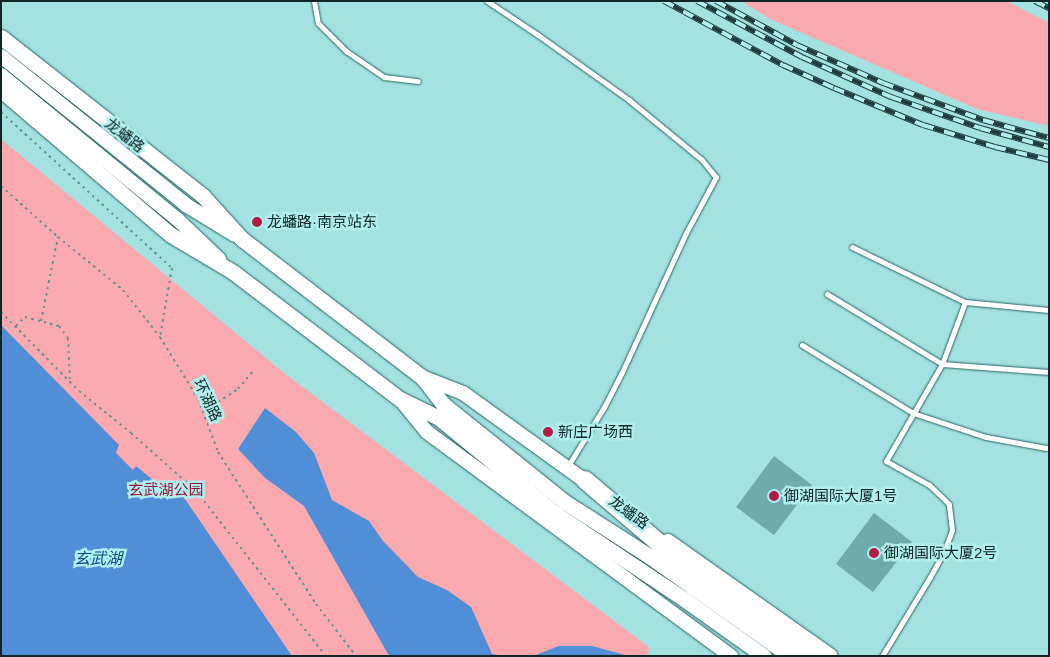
<!DOCTYPE html>
<html>
<head>
<meta charset="utf-8">
<style>
	body { margin:0 }
	#map { position:relative; width:1050px; height:657px; overflow:hidden; background:#a4e2e1; font-family:Helvetica,"Noto Sans SC",sans-serif }
	div>[style] { position:absolute }
	.green>* { inset:0; background:#faaaaf }
	.water>* { inset:0; background:#518ed8 }
	.building>* { inset:0; background:#6eabaa }
	.path>* { height:2px; margin-top:-1px; transform-origin:0; background:repeating-linear-gradient(90deg,#649392 0 2.5px,transparent 0 6.5px) }
	.roads { filter:drop-shadow(0 0 1px #286564) drop-shadow(0 0 1px #286564) }
	.lane>* { height:5px; margin:-2.5px; padding:0 2.5px; transform-origin:2.5px; border-radius:2.5px; background:#fff }
	.secondary>* { height:14px; margin:-7px; padding:0 7px; transform-origin:7px; border-radius:7px; background:#fff }
	.primary>* { height:15px; margin:-7.5px; padding:0 7.5px; transform-origin:7.5px; border-radius:7.5px; background:#fff }
	.highway>* { height:18px; margin:-9px; padding:0 9px; transform-origin:9px; border-radius:9px; background:#fff }
	.rail>* { height:5.5px; margin-top:-2.75px; transform-origin:0; background:repeating-linear-gradient(90deg,#b1efee 0 11px,#1f3d3d 0 22px); box-sizing:border-box; border-block:1px solid #1f3d3d }
	.dots>* { width:14px; height:14px; translate:-50% -50%; box-sizing:border-box; border:2px solid #b1efee; border-radius:50% }
	span { translate:-50% -50%; white-space:nowrap; text-align:center; line-height:1.15; -webkit-text-stroke:5px #b1efee; paint-order:stroke }
	.street-label { font-size:15px; color:#0c2525 }
	.poi-label { font-size:15px; color:#0c2525 }
	.left { translate:0 -50%; text-align:left }
	.park-label { font-size:15px; color:#951634 }
	.water-label { font-size:16px; color:#05478a; font-style:italic }
	.frame { position:absolute; inset:0; border:2px solid #0c2525; pointer-events:none }
</style>
</head>
<body>
<div id="map">
	<div class="green">
		<i style="clip-path:polygon(741px 1px,1007px 1px,1049px 23px,1049px 126px,977px 109px,770px 19px)"></i>
		<i style="clip-path:polygon(1px 139px,283px 372px,649px 647px,648px 656px,1px 656px)"></i>
	</div>
	<div class="water">
		<i style="clip-path:polygon(1px 325px,119px 445px,116px 453px,133px 470px,136px 466px,164px 489px,173px 487px,185px 499px,292px 656px,1px 656px)"></i>
		<i style="clip-path:polygon(265px 408px,296px 432px,314px 453px,332px 500px,369px 521px,383px 541px,418px 577px,447px 590px,471px 607px,492px 654px,505px 656px,391px 656px,388px 654px,304px 506px,265px 478px,238px 449px)"></i>
		<i style="clip-path:polygon(559px 646px,592px 646px,629px 656px,533px 656px)"></i>
	</div>
	<div class="building">
		<i style="clip-path:polygon(774px 456px,812px 485px,774px 535px,736px 507px)"></i>
		<i style="clip-path:polygon(874px 513px,912px 542px,873px 592px,836px 564px)"></i>
	</div>
	<div class="path">
		<i style="left:1px;top:112px;width:231px;rotate:42.4deg"></i>
		<i style="left:172px;top:268px;width:70px;rotate:99.9deg"></i>
		<i style="left:1px;top:186px;width:76px;rotate:41.8deg"></i>
		<i style="left:58px;top:237px;width:84px;rotate:39.2deg"></i>
		<i style="left:123px;top:290px;width:60px;rotate:51.8deg"></i>
		<i style="left:160px;top:337px;width:73px;rotate:58.5deg"></i>
		<i style="left:198px;top:399px;width:57px;rotate:69.3deg"></i>
		<i style="left:218px;top:452px;width:181px;rotate:57.2deg"></i>
		<i style="left:316px;top:604px;width:66px;rotate:52.4deg"></i>
		<i style="left:1px;top:312px;width:111px;rotate:45.4deg"></i>
		<i style="left:79px;top:391px;width:67px;rotate:38.9deg"></i>
		<i style="left:131px;top:433px;width:87px;rotate:41.7deg"></i>
		<i style="left:196px;top:491px;width:210px;rotate:51.8deg"></i>
		<i style="left:41px;top:321px;width:86px;rotate:-78.6deg"></i>
		<i style="left:16px;top:326px;width:13px;rotate:-45deg"></i>
		<i style="left:25px;top:317px;width:35px;rotate:15deg"></i>
		<i style="left:59px;top:326px;width:15px;rotate:53deg"></i>
		<i style="left:68px;top:338px;width:42px;rotate:87.3deg"></i>
		<i style="left:201px;top:406px;width:17px;rotate:-13deg"></i>
		<i style="left:218px;top:402px;width:24px;rotate:-33deg"></i>
		<i style="left:238px;top:389px;width:25px;rotate:-50deg"></i>
	</div>
	<div class="roads">
		<div class="lane">
			<i style="left:314px;top:1px;width:22px;rotate:80deg"></i>
			<i style="left:318px;top:23px;width:40px;rotate:45deg"></i>
			<i style="left:346px;top:51px;width:46px;rotate:34.4deg"></i>
			<i style="left:384px;top:77px;width:34px;rotate:7deg"></i>
			<i style="left:487px;top:1px;width:61px;rotate:33.7deg"></i>
			<i style="left:538px;top:35px;width:112px;rotate:35.5deg"></i>
			<i style="left:629px;top:100px;width:94px;rotate:39.4deg"></i>
			<i style="left:702px;top:160px;width:22px;rotate:51deg"></i>
			<i style="left:716px;top:177px;width:64px;rotate:118.2deg"></i>
			<i style="left:686px;top:233px;width:153px;rotate:114.7deg"></i>
			<i style="left:622px;top:372px;width:39px;rotate:117deg"></i>
			<i style="left:604px;top:407px;width:69px;rotate:121.4deg"></i>
			<i style="left:852px;top:247px;width:126px;rotate:26deg"></i>
			<i style="left:965px;top:302px;width:84px;rotate:5.4deg"></i>
			<i style="left:827px;top:294px;width:135px;rotate:31.3deg"></i>
			<i style="left:942px;top:364px;width:107px;rotate:4.3deg"></i>
			<i style="left:802px;top:345px;width:130px;rotate:31.5deg"></i>
			<i style="left:913px;top:413px;width:77px;rotate:18.2deg"></i>
			<i style="left:986px;top:437px;width:61px;rotate:10.4deg"></i>
			<i style="left:882px;top:656px;width:92px;rotate:-58.7deg"></i>
			<i style="left:930px;top:577px;width:29px;rotate:-61deg"></i>
			<i style="left:944px;top:552px;width:23px;rotate:-70deg"></i>
			<i style="left:952px;top:530px;width:26px;rotate:-97deg"></i>
			<i style="left:949px;top:504px;width:28px;rotate:-136deg"></i>
			<i style="left:929px;top:485px;width:49px;rotate:-150.8deg"></i>
			<i style="left:886px;top:461px;width:112px;rotate:-60deg"></i>
			<i style="left:942px;top:364px;width:66px;rotate:-69.6deg"></i>
		</div>
		<div class="secondary">
			<i style="left:1px;top:56px;width:238px;rotate:38.8deg"></i>
			<i style="left:186px;top:205px;width:57px;rotate:31.5deg"></i>
			<i style="left:1px;top:75px;width:229px;rotate:39.3deg"></i>
			<i style="left:178px;top:220px;width:57px;rotate:43.6deg"></i>
			<i style="left:422px;top:377px;width:44px;rotate:21.3deg"></i>
			<i style="left:463px;top:393px;width:159px;rotate:35.8deg"></i>
			<i style="left:401px;top:400px;width:41px;rotate:50.9deg"></i>
			<i style="left:427px;top:432px;width:378px;rotate:36.4deg"></i>
			<i style="left:668px;top:541px;width:199px;rotate:35.2deg"></i>
		</div>
		<div class="primary">
			<i style="left:1px;top:37px;width:257px;rotate:38.2deg"></i>
			<i style="left:203px;top:196px;width:58px;rotate:47.8deg"></i>
			<i style="left:242px;top:239px;width:227px;rotate:37.5deg"></i>
			<i style="left:422px;top:377px;width:34px;rotate:52deg"></i>
			<i style="left:443px;top:404px;width:156px;rotate:38.8deg"></i>
			<i style="left:565px;top:502px;width:100px;rotate:32.7deg"></i>
			<i style="left:649px;top:556px;width:173px;rotate:35.3deg"></i>
			<i style="left:1px;top:90px;width:223px;rotate:40.5deg"></i>
			<i style="left:171px;top:235px;width:72px;rotate:30.8deg"></i>
			<i style="left:233px;top:272px;width:210px;rotate:37.3deg"></i>
			<i style="left:400px;top:399px;width:43px;rotate:26deg"></i>
			<i style="left:439px;top:418px;width:151px;rotate:39.4deg"></i>
			<i style="left:556px;top:514px;width:154px;rotate:33.6deg"></i>
			<i style="left:684px;top:599px;width:98px;rotate:35.5deg"></i>
		</div>
		<div class="highway">
			<i style="left:585px;top:480px;width:160px;rotate:40.4deg"></i>
			<i style="left:707px;top:584px;width:126px;rotate:35deg"></i>
		</div>
	</div>
	<div class="rail">
		<i style="left:664px;top:1px;width:135px;rotate:28.3deg"></i>
		<i style="left:783px;top:65px;width:56px;rotate:24.3deg"></i>
		<i style="left:834px;top:88px;width:96px;rotate:22.6deg"></i>
		<i style="left:923px;top:125px;width:75px;rotate:17deg"></i>
		<i style="left:995px;top:147px;width:56px;rotate:13.5deg"></i>
		<i style="left:697px;top:1px;width:119px;rotate:28.1deg"></i>
		<i style="left:802px;top:57px;width:98px;rotate:24.2deg"></i>
		<i style="left:891px;top:97px;width:94px;rotate:19.2deg"></i>
		<i style="left:980px;top:128px;width:72px;rotate:15.4deg"></i>
		<i style="left:716px;top:1px;width:92px;rotate:28.5deg"></i>
		<i style="left:797px;top:45px;width:94px;rotate:23.8deg"></i>
		<i style="left:883px;top:83px;width:107px;rotate:20.3deg"></i>
		<i style="left:983px;top:120px;width:68px;rotate:15.3deg"></i>
		<i style="left:1035px;top:1px;width:16px;rotate:27deg"></i>
	</div>
	<div class="dots">
		<i style="left:257px;top:222px;background:#b01d40"></i>
		<i style="left:548px;top:432px;background:#b01d40"></i>
		<i style="left:774px;top:496px;background:#b01d40"></i>
		<i style="left:874px;top:553px;background:#b01d40"></i>
	</div>
	<div class="street-label">
		<span style="left:125px;top:135px;rotate:38deg">龙蟠路</span>
		<span style="left:208px;top:400px;rotate:65deg">环湖路</span>
		<span style="left:629px;top:512px;rotate:36deg">龙蟠路</span>
	</div>
	<div class="poi-label">
		<span class="left" style="left:267px;top:222px">龙蟠路·南京站东</span>
		<span class="left" style="left:558px;top:432px">新庄广场西</span>
		<span class="left" style="left:784px;top:496px">御湖国际大厦1号</span>
		<span class="left" style="left:884px;top:553px">御湖国际大厦2号</span>
	</div>
	<div class="park-label">
		<span style="left:166px;top:490px">玄武湖公园</span>
	</div>
	<div class="water-label">
		<span style="left:98px;top:559px">玄武湖</span>
	</div>
	<div class="frame"></div>
</div>
</body>
</html>
